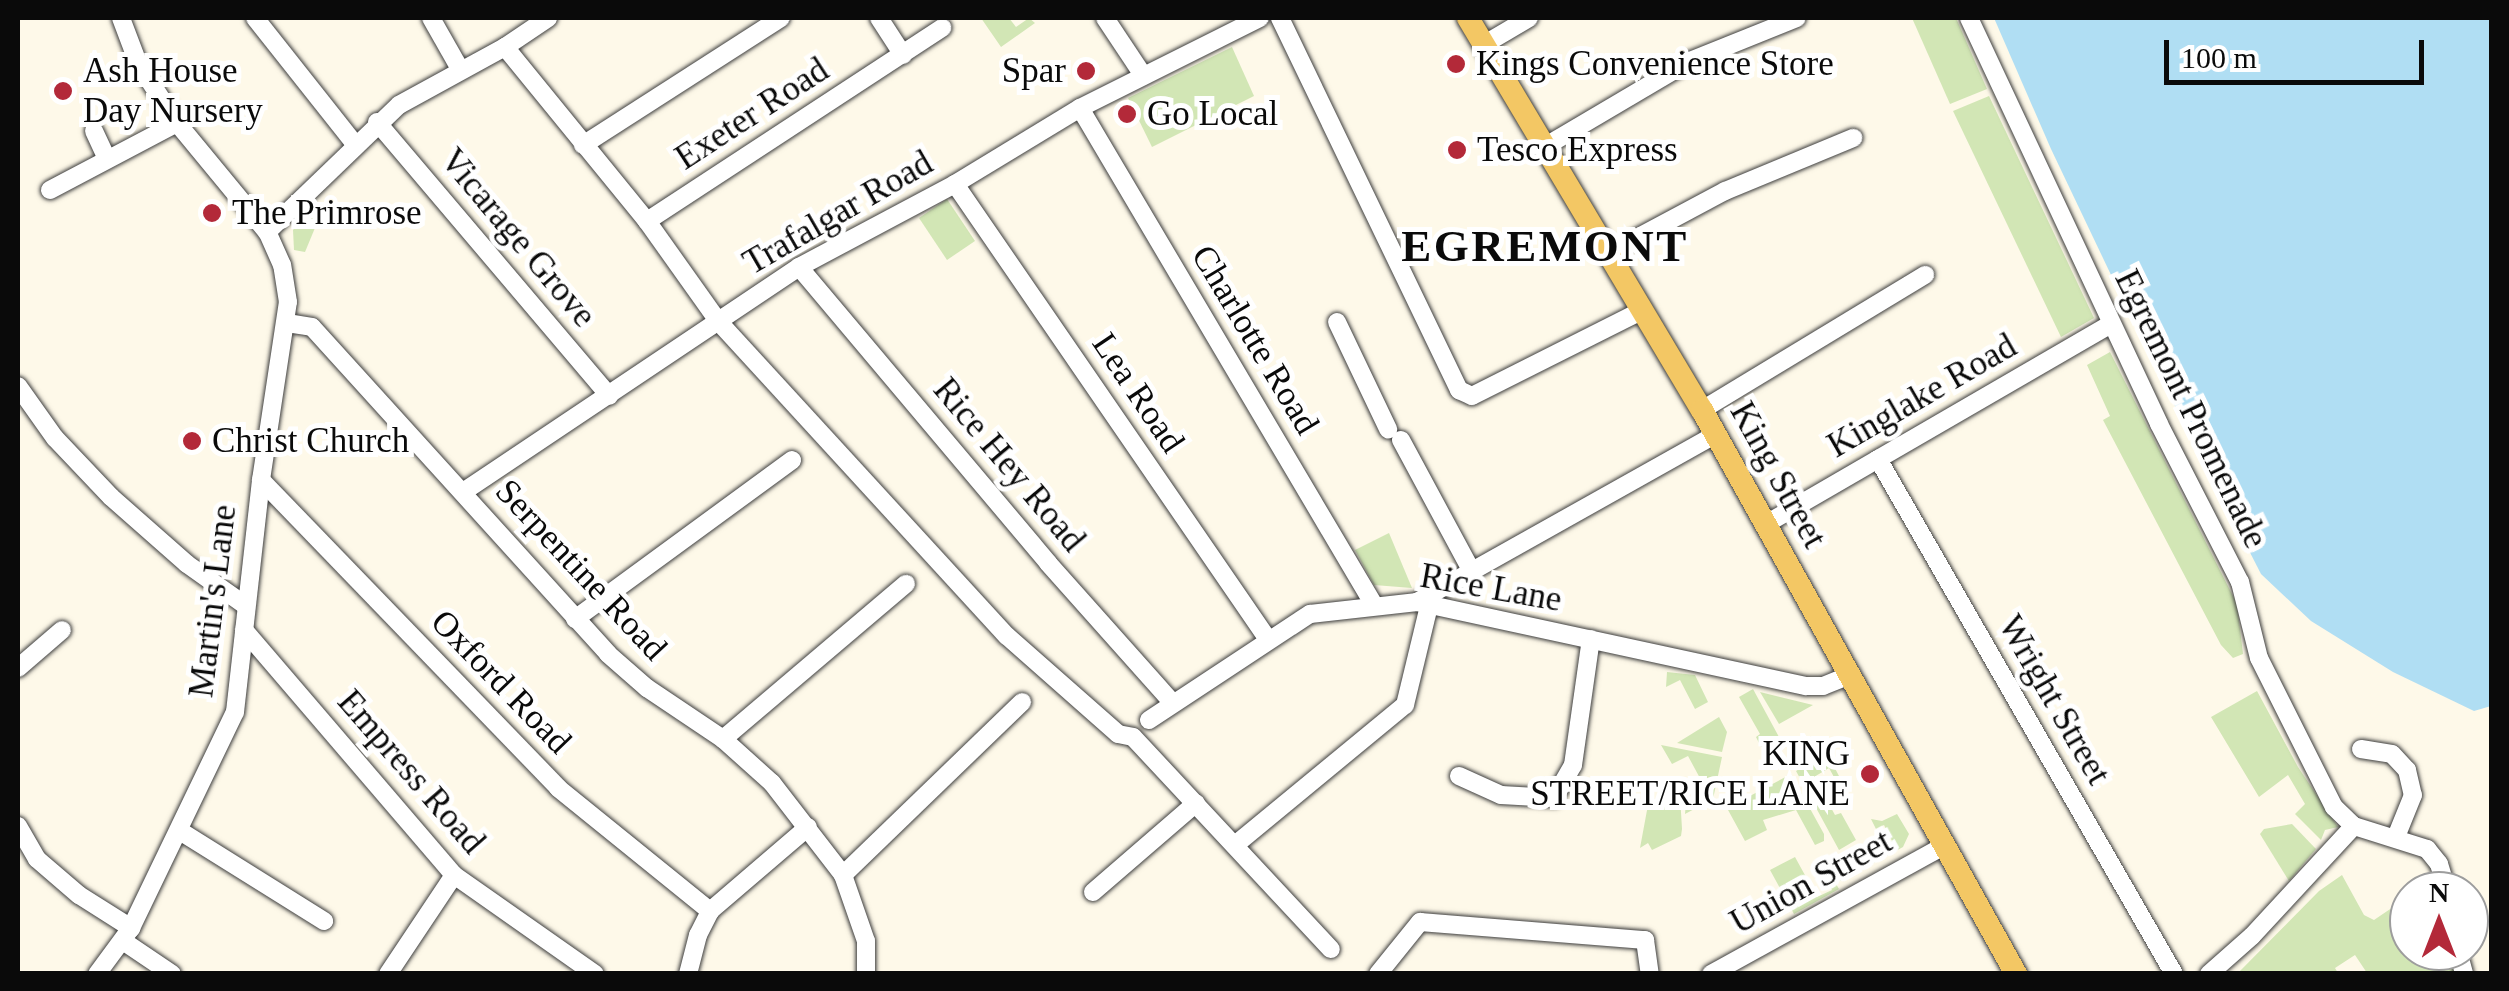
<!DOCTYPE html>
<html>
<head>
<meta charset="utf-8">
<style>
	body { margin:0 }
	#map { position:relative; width:2509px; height:991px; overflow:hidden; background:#fef9e9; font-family:Georgia,serif }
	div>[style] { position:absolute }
	.green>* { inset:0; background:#d2e6b5 }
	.water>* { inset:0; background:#b0def3 }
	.roads { filter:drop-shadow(0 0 2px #3d3d3d) drop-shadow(0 0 2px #3d3d3d) }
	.minor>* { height:18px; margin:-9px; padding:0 9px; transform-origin:9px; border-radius:9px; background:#fff }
	.major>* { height:22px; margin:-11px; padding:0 11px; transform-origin:11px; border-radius:11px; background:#f3c764 }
	.dots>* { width:28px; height:28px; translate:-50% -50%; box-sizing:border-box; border:5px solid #fff; border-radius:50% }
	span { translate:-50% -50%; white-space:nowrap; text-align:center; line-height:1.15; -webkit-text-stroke:10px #fff; paint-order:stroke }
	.poi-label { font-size:35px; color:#0a0a0a }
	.left { translate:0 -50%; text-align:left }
	.right { translate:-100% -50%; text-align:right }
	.street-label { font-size:35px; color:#0a0a0a }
	.district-label { font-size:45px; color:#0a0a0a; font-weight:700; letter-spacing:2.5px }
	.frame { position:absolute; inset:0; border:20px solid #0a0a0a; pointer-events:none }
	.north { position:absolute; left:2389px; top:871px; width:100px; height:100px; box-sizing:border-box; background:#fff; border:2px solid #9d9d9d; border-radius:50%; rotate:0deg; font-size:28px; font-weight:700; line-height:40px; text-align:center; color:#0a0a0a }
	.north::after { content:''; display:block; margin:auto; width:35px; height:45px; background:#b32939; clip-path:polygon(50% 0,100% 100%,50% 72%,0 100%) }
	.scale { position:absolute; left:2164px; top:40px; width:260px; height:45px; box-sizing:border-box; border:5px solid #0a0a0a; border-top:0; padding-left:12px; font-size:30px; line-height:35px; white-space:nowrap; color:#0a0a0a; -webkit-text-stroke:8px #fff; paint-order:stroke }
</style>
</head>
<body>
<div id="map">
	<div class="green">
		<i style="clip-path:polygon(981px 18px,1009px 18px,1016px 27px,1029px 18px,1035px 23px,1001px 47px)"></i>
		<i style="clip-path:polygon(1912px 18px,1956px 18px,1987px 89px,1950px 104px)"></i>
		<i style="clip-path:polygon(1232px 47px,1254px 96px,1152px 147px,1128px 98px)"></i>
		<i style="clip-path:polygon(1989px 96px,2094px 318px,2061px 337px,1953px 111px)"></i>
		<i style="clip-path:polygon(947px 199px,975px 241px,947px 260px,919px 218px)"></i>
		<i style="clip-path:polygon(314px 205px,322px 211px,305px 252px,294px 250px,293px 230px)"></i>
		<i style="clip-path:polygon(2110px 352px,2237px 604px,2243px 654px,2233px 658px,2221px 645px,2103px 420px,2110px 416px,2087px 365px)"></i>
		<i style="clip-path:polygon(1389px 533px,1412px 588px,1374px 585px,1355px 550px)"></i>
		<i style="clip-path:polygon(1667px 672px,1695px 675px,1708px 702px,1695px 709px,1680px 680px,1666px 687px)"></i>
		<i style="clip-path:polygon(1753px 689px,1779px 737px,1761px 747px,1756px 737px,1760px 734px,1739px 697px)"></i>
		<i style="clip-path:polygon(2257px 691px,2298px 767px,2338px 827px,2325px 830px,2321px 840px,2295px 814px,2305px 804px,2288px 775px,2259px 797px,2211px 717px)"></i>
		<i style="clip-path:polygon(1760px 692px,1813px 705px,1779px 724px)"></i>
		<i style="clip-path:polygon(1719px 717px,1727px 732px,1722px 752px,1677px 743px)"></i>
		<i style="clip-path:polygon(1661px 745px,1722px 757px,1713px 799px,1685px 814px,1687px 791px,1693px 802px,1708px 793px,1688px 756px,1672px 764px)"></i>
		<i style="clip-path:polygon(1827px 753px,1839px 776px,1835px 779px,1829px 768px,1814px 777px,1835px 815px,1841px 813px,1856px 840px,1839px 850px,1796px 771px)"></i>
		<i style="clip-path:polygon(1791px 774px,1824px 834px,1824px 841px,1815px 845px,1796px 810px,1763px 820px,1767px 830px,1745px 841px,1722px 799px,1748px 797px)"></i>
		<i style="clip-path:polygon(1650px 794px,1657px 807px,1680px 795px,1682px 829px,1681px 836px,1652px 850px,1648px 843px,1640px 848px)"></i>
		<i style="clip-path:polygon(1897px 814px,1909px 834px,1903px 847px,1840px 881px,1835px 872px,1892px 841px,1884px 825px,1876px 829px,1871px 819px,1882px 821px)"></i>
		<i style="clip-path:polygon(2292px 824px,2316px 849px,2289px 881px,2260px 834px,2264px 829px)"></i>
		<i style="clip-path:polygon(1795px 857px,1817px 897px,1832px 890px,1826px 878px,1831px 875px,1839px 889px,1794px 914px,1770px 870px)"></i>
		<i style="clip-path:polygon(2342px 875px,2364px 915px,2374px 920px,2402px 901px,2409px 912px,2409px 951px,2458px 951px,2466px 973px,2367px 973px,2355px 955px,2335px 968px,2338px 973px,2237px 974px,2319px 891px)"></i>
	</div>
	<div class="water">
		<i style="clip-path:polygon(1994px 18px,2491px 18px,2491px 706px,2474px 711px,2393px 672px,2311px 621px,2261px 574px,2153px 363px,2051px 149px)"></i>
	</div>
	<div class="roads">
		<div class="minor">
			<i style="left:255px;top:18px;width:161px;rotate:51.6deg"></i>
			<i style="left:431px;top:18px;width:59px;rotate:60.4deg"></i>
			<i style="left:879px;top:18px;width:44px;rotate:57deg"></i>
			<i style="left:1105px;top:18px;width:69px;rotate:56.3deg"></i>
			<i style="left:1280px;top:18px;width:413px;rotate:64.3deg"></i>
			<i style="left:1459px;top:390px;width:14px;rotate:25deg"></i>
			<i style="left:1472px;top:396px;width:191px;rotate:-26.7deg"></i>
			<i style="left:1969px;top:18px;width:448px;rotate:64.9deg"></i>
			<i style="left:2159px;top:424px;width:178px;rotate:62.9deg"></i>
			<i style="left:2240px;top:582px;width:78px;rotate:76deg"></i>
			<i style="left:2259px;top:658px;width:167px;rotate:63.3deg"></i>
			<i style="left:2334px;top:807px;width:28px;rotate:44deg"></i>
			<i style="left:2354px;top:826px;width:77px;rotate:17.5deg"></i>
			<i style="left:2427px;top:849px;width:19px;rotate:51deg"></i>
			<i style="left:2439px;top:864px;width:28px;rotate:73deg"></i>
			<i style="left:1485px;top:44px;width:51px;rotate:-30.6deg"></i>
			<i style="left:505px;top:47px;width:225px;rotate:50.8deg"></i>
			<i style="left:647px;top:221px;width:123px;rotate:54.6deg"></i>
			<i style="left:718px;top:321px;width:427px;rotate:47.5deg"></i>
			<i style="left:1007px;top:636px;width:148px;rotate:41.4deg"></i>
			<i style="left:1118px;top:734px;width:15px;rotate:11deg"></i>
			<i style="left:1133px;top:737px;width:290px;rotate:47deg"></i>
			<i style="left:1080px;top:108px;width:577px;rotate:59.39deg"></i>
			<i style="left:377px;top:122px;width:359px;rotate:49.7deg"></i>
			<i style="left:94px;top:131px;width:31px;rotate:65deg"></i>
			<i style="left:583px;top:145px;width:235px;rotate:-32.7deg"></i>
			<i style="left:1546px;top:146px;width:167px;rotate:-30.6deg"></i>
			<i style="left:1690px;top:61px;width:115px;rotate:-21.9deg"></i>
			<i style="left:955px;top:184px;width:551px;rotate:55.5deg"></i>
			<i style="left:50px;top:190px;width:144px;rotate:-27.8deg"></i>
			<i style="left:647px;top:221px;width:353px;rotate:-33.2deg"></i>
			<i style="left:267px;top:232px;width:183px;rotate:-43.9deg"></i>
			<i style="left:399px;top:105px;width:121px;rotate:-28.7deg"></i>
			<i style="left:505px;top:47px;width:52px;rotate:-34deg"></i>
			<i style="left:1607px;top:254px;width:134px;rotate:-28.1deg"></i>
			<i style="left:1725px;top:191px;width:139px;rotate:-22.5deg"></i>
			<i style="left:799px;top:267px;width:387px;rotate:49.9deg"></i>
			<i style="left:1048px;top:563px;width:186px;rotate:48.3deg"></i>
			<i style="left:1337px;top:322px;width:119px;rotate:64.5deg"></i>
			<i style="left:287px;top:323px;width:25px;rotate:9deg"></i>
			<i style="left:312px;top:327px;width:441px;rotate:47.8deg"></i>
			<i style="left:608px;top:654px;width:52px;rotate:41.1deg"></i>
			<i style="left:647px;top:688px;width:92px;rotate:33.9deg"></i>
			<i style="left:723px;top:739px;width:66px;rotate:41.9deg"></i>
			<i style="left:772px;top:783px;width:116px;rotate:52.3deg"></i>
			<i style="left:843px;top:875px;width:70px;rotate:70.8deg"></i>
			<i style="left:866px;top:941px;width:33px;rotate:90deg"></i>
			<i style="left:18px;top:386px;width:64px;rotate:54.6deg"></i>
			<i style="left:55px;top:438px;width:81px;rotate:46.5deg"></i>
			<i style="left:111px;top:497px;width:101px;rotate:41.4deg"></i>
			<i style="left:187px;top:564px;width:72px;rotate:35.4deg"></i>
			<i style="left:1702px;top:410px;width:261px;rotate:-31.2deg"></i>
			<i style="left:1401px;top:440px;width:150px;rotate:61.7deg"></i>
			<i style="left:1878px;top:459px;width:594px;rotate:60.11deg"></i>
			<i style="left:261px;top:480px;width:428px;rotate:46deg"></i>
			<i style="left:558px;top:788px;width:196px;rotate:39deg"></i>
			<i style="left:463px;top:492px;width:404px;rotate:-33.8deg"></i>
			<i style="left:799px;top:267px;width:177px;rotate:-28deg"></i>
			<i style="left:955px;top:184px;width:146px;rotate:-31.3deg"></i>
			<i style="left:1080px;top:108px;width:201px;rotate:-26.6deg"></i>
			<i style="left:1766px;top:524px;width:399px;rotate:-30.1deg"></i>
			<i style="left:1417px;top:602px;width:343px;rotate:-29.3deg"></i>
			<i style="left:575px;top:619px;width:269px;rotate:-36.2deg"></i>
			<i style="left:244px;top:630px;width:323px;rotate:49.4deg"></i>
			<i style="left:454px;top:875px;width:172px;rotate:35.1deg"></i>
			<i style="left:18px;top:668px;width:58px;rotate:-40.8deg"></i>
			<i style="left:1149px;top:720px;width:193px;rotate:-33.4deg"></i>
			<i style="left:1310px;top:614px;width:108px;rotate:-6.4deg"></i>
			<i style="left:1417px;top:602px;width:398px;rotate:12.2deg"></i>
			<i style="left:1806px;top:686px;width:17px"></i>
			<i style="left:1823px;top:686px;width:27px;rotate:-22deg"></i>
			<i style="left:723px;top:739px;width:240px;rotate:-40.3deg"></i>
			<i style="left:2361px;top:749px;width:31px;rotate:9deg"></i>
			<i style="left:2392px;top:754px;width:22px;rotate:47deg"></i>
			<i style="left:2407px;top:770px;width:26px;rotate:77deg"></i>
			<i style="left:2413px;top:795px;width:45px;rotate:112deg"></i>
			<i style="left:1459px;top:776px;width:46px;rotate:24.3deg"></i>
			<i style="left:1501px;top:795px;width:53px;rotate:3.2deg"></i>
			<i style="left:1554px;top:798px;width:38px;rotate:-60deg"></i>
			<i style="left:1573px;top:765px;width:127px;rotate:-81.9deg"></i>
			<i style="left:18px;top:826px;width:38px;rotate:60deg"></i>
			<i style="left:37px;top:859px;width:55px;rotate:40.6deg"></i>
			<i style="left:79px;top:895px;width:62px;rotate:32.4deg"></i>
			<i style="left:180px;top:831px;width:170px;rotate:32deg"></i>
			<i style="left:1235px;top:845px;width:220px;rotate:-39.5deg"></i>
			<i style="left:1405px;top:705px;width:102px;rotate:-76.4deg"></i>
			<i style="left:843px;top:875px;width:249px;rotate:-44deg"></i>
			<i style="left:1093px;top:892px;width:136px;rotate:-40.8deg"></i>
			<i style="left:123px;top:941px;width:59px;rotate:34deg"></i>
			<i style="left:2458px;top:951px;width:24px;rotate:75deg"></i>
			<i style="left:97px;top:974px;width:57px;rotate:-53.5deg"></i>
			<i style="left:131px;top:928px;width:240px;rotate:-64.3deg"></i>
			<i style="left:235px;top:712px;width:233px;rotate:-83.6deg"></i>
			<i style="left:261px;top:480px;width:180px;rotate:-81.4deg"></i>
			<i style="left:288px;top:302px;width:37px;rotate:-99deg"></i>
			<i style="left:282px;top:265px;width:36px;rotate:-114deg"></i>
			<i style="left:267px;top:232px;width:141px;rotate:-129.5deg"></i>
			<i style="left:177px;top:123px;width:72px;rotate:-123deg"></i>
			<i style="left:138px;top:63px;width:48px;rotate:-110.7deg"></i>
			<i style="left:388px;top:974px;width:119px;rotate:-56.3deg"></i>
			<i style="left:688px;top:974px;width:40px;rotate:-75.6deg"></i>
			<i style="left:698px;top:935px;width:27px;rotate:-63deg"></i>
			<i style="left:710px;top:911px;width:129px;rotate:-40.6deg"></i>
			<i style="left:1378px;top:974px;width:67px;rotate:-51.1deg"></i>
			<i style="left:1420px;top:922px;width:226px;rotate:4.6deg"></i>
			<i style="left:1645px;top:940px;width:34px;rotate:82deg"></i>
			<i style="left:1711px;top:974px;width:264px;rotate:-28.8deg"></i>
			<i style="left:2209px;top:974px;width:57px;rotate:-41.5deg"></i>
			<i style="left:2252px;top:936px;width:150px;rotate:-47.2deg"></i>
		</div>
		<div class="major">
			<i style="left:1468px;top:18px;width:457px;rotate:59.2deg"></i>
			<i style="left:1702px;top:410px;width:646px;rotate:60.89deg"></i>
		</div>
	</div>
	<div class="dots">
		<i style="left:1456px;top:64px;background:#b32939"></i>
		<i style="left:1086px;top:71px;background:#b32939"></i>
		<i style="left:63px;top:91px;background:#b32939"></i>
		<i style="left:1127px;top:114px;background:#b32939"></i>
		<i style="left:1457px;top:150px;background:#b32939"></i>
		<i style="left:212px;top:213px;background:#b32939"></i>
		<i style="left:192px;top:441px;background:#b32939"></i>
		<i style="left:1870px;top:774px;background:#b32939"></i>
	</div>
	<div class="poi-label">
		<span class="left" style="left:1476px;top:64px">Kings Convenience Store</span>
		<span class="left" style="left:83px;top:91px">Ash House<br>Day Nursery</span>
		<span class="right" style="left:1066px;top:71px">Spar</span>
		<span class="left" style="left:1147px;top:114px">Go Local</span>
		<span class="left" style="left:1477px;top:150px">Tesco Express</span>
		<span class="left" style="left:232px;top:213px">The Primrose</span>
		<span class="left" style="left:212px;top:441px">Christ Church</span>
		<span class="right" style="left:1850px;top:774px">KING<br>STREET/RICE LANE</span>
	</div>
	<div class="street-label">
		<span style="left:752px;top:114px;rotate:-33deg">Exeter Road</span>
		<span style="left:838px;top:213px;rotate:-30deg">Trafalgar Road</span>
		<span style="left:518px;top:238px;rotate:50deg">Vicarage Grove</span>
		<span style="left:1255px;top:340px;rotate:59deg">Charlotte Road</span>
		<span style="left:1138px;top:393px;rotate:56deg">Lea Road</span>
		<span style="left:1922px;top:396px;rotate:-30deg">Kinglake Road</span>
		<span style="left:2191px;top:409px;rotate:64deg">Egremont Promenade</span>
		<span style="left:1009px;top:465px;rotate:50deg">Rice Hey Road</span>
		<span style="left:1778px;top:475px;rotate:61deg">King Street</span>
		<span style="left:581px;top:570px;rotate:47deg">Serpentine Road</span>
		<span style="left:1491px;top:588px;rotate:10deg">Rice Lane</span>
		<span style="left:213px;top:601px;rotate:-83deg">Martin's Lane</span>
		<span style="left:501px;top:682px;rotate:46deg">Oxford Road</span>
		<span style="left:2054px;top:700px;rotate:60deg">Wright Street</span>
		<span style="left:411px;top:772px;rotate:49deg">Empress Road</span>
		<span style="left:1811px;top:882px;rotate:-29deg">Union Street</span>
	</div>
	<div class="district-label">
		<span style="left:1545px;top:247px">EGREMONT</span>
	</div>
	<div class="frame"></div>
	<div class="north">N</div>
	<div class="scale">100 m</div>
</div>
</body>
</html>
